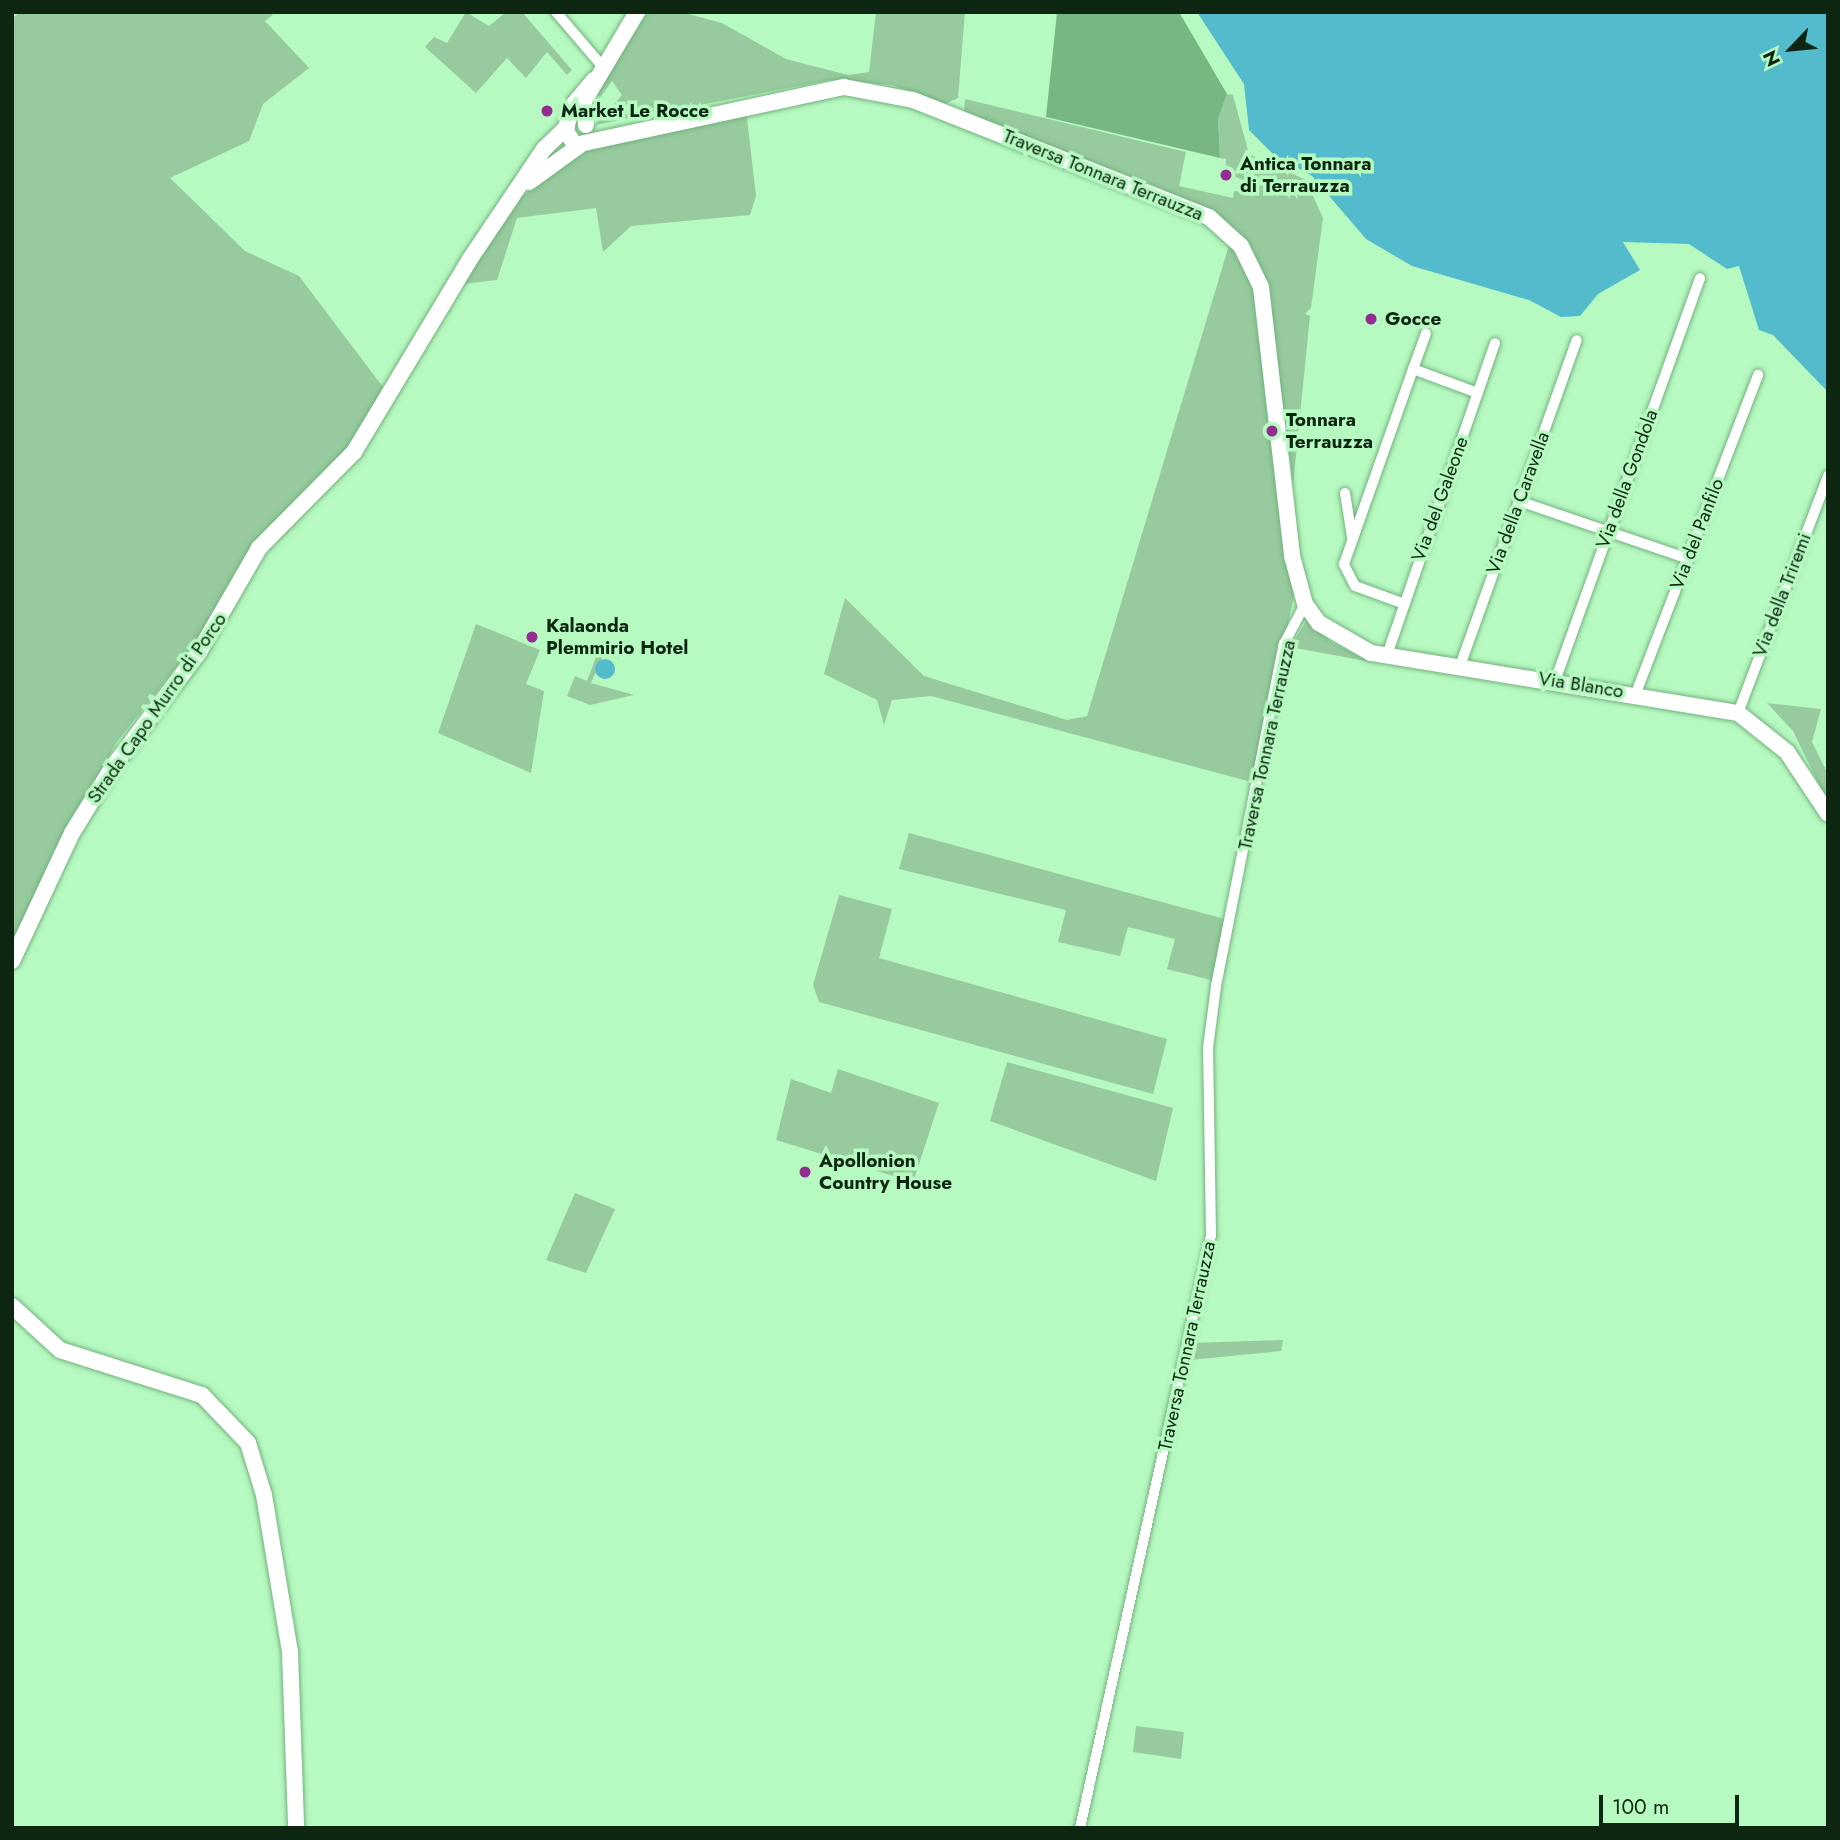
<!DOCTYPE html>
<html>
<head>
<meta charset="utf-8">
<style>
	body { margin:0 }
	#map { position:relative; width:1840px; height:1840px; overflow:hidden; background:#b6f9c1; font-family:Jost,sans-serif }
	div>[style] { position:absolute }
	.green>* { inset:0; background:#97cb9f }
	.forest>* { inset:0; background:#78b784 }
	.water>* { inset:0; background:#53bbcc }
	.round { border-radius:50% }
	.roads { filter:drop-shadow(0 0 2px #73b27e) drop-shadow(0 0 2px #73b27e) }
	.street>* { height:10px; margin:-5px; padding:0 5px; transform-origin:5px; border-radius:5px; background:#fff }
	.secondary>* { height:16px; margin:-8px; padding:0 8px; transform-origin:8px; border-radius:8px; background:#fff }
	.dots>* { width:19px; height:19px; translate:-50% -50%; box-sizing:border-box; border:4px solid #b6f9c1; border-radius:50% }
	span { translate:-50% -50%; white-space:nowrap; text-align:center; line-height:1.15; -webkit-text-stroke:7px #b6f9c1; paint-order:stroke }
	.poi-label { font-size:19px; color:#0c2612; font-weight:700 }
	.left { translate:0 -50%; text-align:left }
	.street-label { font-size:19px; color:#0c2612 }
	.frame { position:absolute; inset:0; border:14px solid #0c2612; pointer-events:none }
	.north { position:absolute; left:1756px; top:14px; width:70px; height:70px; -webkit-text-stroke:5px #b6f9c1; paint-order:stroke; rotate:244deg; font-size:19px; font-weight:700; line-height:28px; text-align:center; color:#0c2612 }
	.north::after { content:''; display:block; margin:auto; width:24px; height:32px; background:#0c2612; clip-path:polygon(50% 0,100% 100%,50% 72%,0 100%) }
	.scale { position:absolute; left:1599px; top:1795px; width:140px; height:32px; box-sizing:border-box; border:4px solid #0c2612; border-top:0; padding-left:9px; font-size:21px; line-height:24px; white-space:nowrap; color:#0c2612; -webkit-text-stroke:5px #b6f9c1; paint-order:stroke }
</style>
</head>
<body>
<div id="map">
	<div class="green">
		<i style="clip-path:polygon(21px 12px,276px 12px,265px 21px,309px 68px,263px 104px,249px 141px,170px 178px,245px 251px,299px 276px,386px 391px,343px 453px,259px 538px,201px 636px,116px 743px,12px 941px,12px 18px)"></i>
		<i style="clip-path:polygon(466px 12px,489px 26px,506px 12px,522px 12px,572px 70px,567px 75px,547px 52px,526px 78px,507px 58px,476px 93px,425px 47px,434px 37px,447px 43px)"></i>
		<i style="clip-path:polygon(648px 12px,681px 12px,722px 23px,786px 59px,848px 75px,869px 72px,876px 12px,965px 12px,958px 98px,945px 104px,892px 85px,830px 80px,595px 125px,600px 119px,589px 103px,599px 113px,609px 110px,622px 95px,612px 81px,600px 97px,595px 91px)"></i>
		<i style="clip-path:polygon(1227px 94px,1233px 95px,1249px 154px,1306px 180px,1323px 218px,1311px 308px,1305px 314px,1310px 316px,1293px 485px,1270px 299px,1263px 273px,1238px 234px,1211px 211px,1153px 185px,964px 112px,965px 99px,1186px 152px,1179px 186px,1233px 198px,1234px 191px,1244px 192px,1246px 181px,1225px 173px,1226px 159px,1220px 158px,1218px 119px)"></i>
		<i style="clip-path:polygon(746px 110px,756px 196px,750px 215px,631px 226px,603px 252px,596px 208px,517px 218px,497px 280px,463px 284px,521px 197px,584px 150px)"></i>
		<i style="clip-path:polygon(1230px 242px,1254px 286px,1285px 560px,1294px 595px,1255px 783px,931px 696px,892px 700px,884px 725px,877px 700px,824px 674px,845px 598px,924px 676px,1067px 720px,1087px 716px)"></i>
		<i style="clip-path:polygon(1307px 620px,1331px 642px,1371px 662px,1290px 647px)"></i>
		<i style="clip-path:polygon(476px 624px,540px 650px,526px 684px,544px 691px,531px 773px,438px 733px)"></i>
		<i style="clip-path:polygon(599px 649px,620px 659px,603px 656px,591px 683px,634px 695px,590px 705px,567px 696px,575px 676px,587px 681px)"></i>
		<i style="clip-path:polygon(1767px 703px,1821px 709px,1812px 742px,1828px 774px,1828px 803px,1793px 731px)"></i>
		<i style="clip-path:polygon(909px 833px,1228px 920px,1215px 981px,1167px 969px,1175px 939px,1128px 927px,1120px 956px,1058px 942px,1066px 910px,899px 869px)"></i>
		<i style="clip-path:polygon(839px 895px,892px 909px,879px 958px,1167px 1039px,1153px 1094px,819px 1002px,813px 985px)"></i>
		<i style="clip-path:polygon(1007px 1062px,1173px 1108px,1156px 1181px,990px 1121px)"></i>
		<i style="clip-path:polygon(838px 1069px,939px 1103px,913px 1182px,776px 1140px,791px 1079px,831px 1093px)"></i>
		<i style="clip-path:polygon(575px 1193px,615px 1209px,586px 1273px,546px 1260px)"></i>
		<i style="clip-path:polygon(1283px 1340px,1281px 1351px,1190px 1360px,1192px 1343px)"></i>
		<i style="clip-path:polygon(1136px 1726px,1184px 1732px,1181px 1759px,1133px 1752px)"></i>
	</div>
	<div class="forest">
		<i style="clip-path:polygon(1057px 12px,1179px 12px,1227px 94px,1218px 119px,1220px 158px,1046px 117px)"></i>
	</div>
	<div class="water">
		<i style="clip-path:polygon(1197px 12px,1828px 12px,1828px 392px,1773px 335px,1759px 330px,1739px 266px,1727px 269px,1689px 244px,1623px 242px,1640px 270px,1598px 294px,1580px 316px,1561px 317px,1529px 300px,1412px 266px,1366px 239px,1312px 176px,1273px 154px,1249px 130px,1244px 84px)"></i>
		<i class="round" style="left:595px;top:659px;width:20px;height:20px"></i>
	</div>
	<div class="roads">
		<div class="street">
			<i style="left:556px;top:12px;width:72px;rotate:49.5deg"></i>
			<i style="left:1413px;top:369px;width:38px;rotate:-70deg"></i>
			<i style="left:1345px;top:493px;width:45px;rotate:81deg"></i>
			<i style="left:1519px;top:501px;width:179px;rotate:18.9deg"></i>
			<i style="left:1402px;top:603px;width:50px;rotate:-160.1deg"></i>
			<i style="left:1355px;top:586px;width:25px;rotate:-117deg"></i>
			<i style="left:1344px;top:564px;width:207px;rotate:-70.5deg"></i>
			<i style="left:1413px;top:369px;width:69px;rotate:20.3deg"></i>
			<i style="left:1387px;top:655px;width:330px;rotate:-70.9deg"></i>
			<i style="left:1460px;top:666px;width:346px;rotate:-70.3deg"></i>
			<i style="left:1555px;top:681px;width:428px;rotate:-70.2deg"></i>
			<i style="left:1636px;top:693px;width:341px;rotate:-69deg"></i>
			<i style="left:1738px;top:713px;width:254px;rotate:-69.2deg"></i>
			<i style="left:1080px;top:1828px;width:607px;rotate:-77.54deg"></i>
			<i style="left:1211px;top:1235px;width:187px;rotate:-90.9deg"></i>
			<i style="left:1208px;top:1048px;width:63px;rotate:-82.6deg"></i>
			<i style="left:1216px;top:986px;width:349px;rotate:-78.8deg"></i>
			<i style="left:1284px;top:644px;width:45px;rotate:-62.3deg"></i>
		</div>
		<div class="secondary">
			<i style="left:594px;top:80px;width:31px;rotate:130deg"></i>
			<i style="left:574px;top:104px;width:28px;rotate:109deg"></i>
			<i style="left:565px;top:130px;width:18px;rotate:56deg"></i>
			<i style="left:575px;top:145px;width:275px;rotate:-12.2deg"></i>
			<i style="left:844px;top:87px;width:70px;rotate:10.7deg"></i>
			<i style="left:913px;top:100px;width:318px;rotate:21.6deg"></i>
			<i style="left:1209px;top:217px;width:43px;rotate:42.2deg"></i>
			<i style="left:1241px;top:246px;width:46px;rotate:64deg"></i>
			<i style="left:1261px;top:287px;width:271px;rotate:83.4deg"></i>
			<i style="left:1292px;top:556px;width:50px;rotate:74.8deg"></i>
			<i style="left:1305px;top:604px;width:24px;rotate:54deg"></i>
			<i style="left:1319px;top:623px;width:60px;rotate:30deg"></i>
			<i style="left:1371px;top:653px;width:372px;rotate:9.3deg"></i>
			<i style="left:1738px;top:713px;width:63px;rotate:38.5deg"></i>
			<i style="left:1787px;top:752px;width:74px;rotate:56.5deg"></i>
			<i style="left:586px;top:125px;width:24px;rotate:-95deg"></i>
			<i style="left:584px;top:101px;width:104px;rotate:-59.2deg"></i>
			<i style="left:529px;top:182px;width:62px;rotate:-35.8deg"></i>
			<i style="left:12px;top:961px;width:141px;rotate:-64.9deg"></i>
			<i style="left:72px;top:833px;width:76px;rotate:-58.4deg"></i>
			<i style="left:112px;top:768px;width:145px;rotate:-53.1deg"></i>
			<i style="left:199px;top:652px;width:120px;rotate:-60deg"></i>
			<i style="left:259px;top:548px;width:135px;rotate:-45.3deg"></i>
			<i style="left:354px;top:452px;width:225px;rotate:-59deg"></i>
			<i style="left:470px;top:259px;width:133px;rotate:-56.1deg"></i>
			<i style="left:544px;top:149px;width:32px;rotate:-44deg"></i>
			<i style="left:12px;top:1306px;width:65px;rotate:42.5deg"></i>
			<i style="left:60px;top:1350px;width:149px;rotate:17.6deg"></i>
			<i style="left:202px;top:1395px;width:66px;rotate:46.2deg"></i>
			<i style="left:248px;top:1443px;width:54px;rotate:72.9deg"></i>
			<i style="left:264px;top:1495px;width:159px;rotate:80.6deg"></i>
			<i style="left:290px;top:1652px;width:176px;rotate:88deg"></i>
		</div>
	</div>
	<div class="dots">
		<i style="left:547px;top:111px;background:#942d91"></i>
		<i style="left:1226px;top:175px;background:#942d91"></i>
		<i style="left:1371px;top:319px;background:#942d91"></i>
		<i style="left:1272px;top:431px;background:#942d91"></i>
		<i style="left:532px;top:637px;background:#942d91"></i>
		<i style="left:805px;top:1172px;background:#942d91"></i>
	</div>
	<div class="poi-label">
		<span class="left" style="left:561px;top:111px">Market Le Rocce</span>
		<span class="left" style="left:1240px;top:175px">Antica Tonnara<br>di Terrauzza</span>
		<span class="left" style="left:1385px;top:319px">Gocce</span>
		<span class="left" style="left:1286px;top:431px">Tonnara<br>Terrauzza</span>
		<span class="left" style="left:546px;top:637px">Kalaonda<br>Plemmirio Hotel</span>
		<span class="left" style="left:819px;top:1172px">Apollonion<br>Country House</span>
	</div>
	<div class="street-label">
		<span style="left:1103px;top:175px;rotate:22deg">Traversa Tonnara Terrauzza</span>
		<span style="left:1627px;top:479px;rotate:-70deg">Via della Gondola</span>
		<span style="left:1440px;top:499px;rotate:-70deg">Via del Galeone</span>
		<span style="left:1518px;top:503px;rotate:-70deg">Via della Caravella</span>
		<span style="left:1697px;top:534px;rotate:-69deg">Via del Panfilo</span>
		<span style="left:1782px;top:595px;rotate:-69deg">Via della Triremi</span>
		<span style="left:1581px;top:685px;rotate:9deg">Via Blanco</span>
		<span style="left:157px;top:708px;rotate:-55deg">Strada Capo Murro di Porco</span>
		<span style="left:1267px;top:745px;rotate:-78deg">Traversa Tonnara Terrauzza</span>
		<span style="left:1187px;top:1346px;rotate:-78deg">Traversa Tonnara Terrauzza</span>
	</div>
	<div class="frame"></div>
	<div class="north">N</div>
	<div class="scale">100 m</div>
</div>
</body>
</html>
